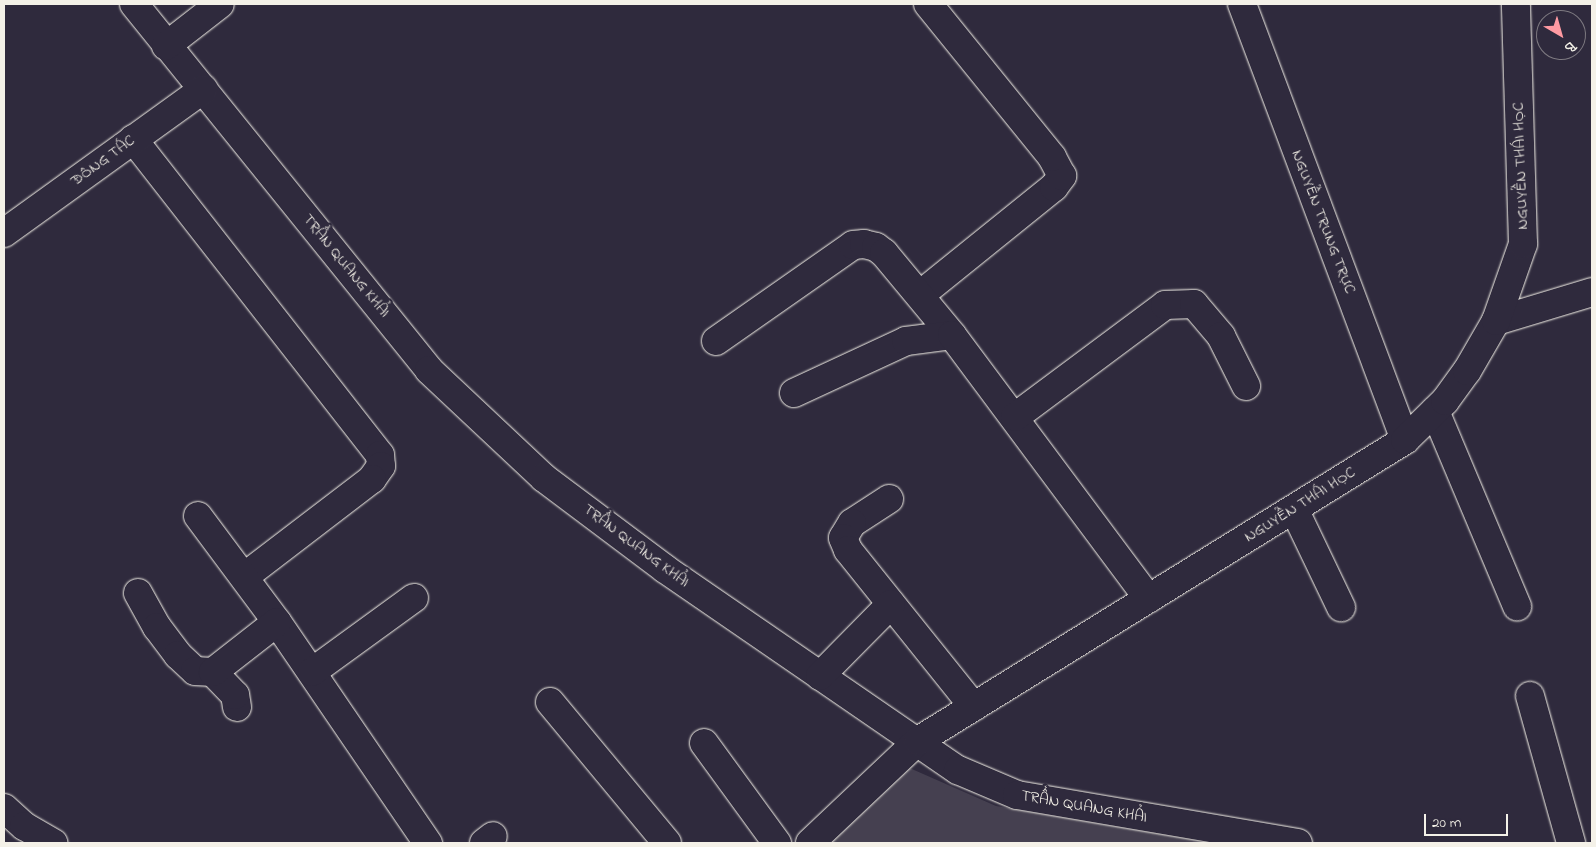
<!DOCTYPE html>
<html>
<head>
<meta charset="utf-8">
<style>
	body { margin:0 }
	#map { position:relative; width:1596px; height:847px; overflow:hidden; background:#2f2a3d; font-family:"Indie Flower",sans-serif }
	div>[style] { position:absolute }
	.green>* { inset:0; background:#454050 }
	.roads { filter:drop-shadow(0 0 1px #f4f1e8) drop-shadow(0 0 1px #f4f1e8) }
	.minor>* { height:28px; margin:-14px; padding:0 14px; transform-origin:14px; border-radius:14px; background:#2f2a3d }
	span { translate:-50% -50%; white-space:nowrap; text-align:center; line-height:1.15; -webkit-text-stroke:5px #2f2a3d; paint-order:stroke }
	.street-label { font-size:16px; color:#f4f1e8 }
	.frame { position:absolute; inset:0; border:5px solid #f4f1e8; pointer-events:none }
	.north { position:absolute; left:1536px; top:10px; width:50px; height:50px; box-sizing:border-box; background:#2f2a3d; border:1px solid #7e7a81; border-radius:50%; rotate:142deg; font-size:14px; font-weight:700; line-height:20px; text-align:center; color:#f4f1e8 }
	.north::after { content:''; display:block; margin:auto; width:18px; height:22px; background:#ff9aa2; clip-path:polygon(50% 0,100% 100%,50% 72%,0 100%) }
	.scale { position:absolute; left:1424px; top:814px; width:84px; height:22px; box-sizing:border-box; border:2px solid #f4f1e8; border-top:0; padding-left:6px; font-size:15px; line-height:18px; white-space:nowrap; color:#f4f1e8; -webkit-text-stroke:4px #2f2a3d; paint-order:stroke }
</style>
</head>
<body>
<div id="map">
	<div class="green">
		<i style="clip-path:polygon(905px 766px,996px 806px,1211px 843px,829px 843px)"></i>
	</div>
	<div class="roads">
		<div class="minor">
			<i style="left:134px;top:4px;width:470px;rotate:51.1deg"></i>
			<i style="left:429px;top:370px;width:158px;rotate:43.2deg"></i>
			<i style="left:544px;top:478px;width:151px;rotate:36.9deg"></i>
			<i style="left:665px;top:569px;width:355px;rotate:34.5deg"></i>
			<i style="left:958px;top:770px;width:64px;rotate:23deg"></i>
			<i style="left:1017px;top:795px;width:285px;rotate:9.7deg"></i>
			<i style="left:1242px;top:4px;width:465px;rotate:69.5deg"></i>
			<i style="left:166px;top:46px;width:68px;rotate:-37.9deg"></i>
			<i style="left:133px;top:139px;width:401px;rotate:52deg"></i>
			<i style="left:380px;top:455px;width:11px;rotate:85deg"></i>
			<i style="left:381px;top:466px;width:16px;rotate:125deg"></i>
			<i style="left:372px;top:479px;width:161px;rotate:142.6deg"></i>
			<i style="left:4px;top:233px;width:246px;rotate:-35.8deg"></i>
			<i style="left:920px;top:295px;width:172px;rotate:-38.9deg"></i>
			<i style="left:1054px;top:187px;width:14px;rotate:-54deg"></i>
			<i style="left:1062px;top:176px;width:21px;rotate:-118deg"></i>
			<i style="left:1052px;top:157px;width:197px;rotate:-129deg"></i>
			<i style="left:1496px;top:321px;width:100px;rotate:-16.8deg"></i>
			<i style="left:716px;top:341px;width:167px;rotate:-35deg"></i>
			<i style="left:853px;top:245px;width:11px;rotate:-5deg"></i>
			<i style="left:864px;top:244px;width:12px;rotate:14deg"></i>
			<i style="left:876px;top:247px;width:10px;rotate:37deg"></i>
			<i style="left:884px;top:253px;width:107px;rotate:50.3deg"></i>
			<i style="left:794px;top:393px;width:123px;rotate:-24.9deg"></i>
			<i style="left:906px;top:341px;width:46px;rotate:-7.4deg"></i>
			<i style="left:952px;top:335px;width:329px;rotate:53.3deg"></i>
			<i style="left:1435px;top:411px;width:212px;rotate:67.2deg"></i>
			<i style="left:1015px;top:417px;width:187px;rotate:-36.7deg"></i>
			<i style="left:1165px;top:305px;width:29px;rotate:-2deg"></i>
			<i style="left:1194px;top:304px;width:42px;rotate:49.8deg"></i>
			<i style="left:1221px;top:336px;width:56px;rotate:63.4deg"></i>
			<i style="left:889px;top:499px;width:44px;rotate:147deg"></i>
			<i style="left:852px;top:523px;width:17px;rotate:121deg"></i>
			<i style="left:843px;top:538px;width:13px;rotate:67deg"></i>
			<i style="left:848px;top:550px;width:201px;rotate:51.3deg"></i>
			<i style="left:1294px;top:509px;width:109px;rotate:64.4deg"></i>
			<i style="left:198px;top:516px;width:132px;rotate:53.3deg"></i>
			<i style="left:277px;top:622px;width:268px;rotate:55.7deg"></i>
			<i style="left:138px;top:593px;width:39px;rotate:61deg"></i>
			<i style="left:157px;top:627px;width:35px;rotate:53deg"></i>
			<i style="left:178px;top:655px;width:23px;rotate:43deg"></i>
			<i style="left:195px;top:671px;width:18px;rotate:3deg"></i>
			<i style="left:312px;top:672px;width:126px;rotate:-36deg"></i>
			<i style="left:820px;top:676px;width:101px;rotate:-45.4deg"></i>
			<i style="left:1530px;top:696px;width:153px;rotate:74.4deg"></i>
			<i style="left:550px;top:702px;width:183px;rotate:50.3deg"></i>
			<i style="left:237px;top:707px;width:12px;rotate:-99deg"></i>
			<i style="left:235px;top:695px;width:32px;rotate:-134deg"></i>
			<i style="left:213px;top:672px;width:81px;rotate:-38deg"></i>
			<i style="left:704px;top:743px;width:124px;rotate:53.9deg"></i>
			<i style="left:4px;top:808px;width:27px;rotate:42deg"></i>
			<i style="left:24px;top:826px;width:34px;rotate:30deg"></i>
			<i style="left:484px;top:843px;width:11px;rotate:-38deg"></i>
			<i style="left:810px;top:843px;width:149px;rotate:-43.4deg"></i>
			<i style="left:918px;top:741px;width:573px;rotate:-31.72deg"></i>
			<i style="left:1405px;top:440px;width:56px;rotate:-44.3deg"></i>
			<i style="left:1445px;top:401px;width:37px;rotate:-54deg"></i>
			<i style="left:1467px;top:371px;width:58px;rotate:-59.9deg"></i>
			<i style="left:1496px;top:321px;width:82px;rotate:-70.7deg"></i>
			<i style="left:1523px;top:244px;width:240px;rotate:-91.7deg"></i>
		</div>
	</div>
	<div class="street-label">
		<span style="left:103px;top:161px;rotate:-36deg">ĐÔNG TÁC</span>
		<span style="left:1521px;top:166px;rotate:-92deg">NGUYỄN THÁI HỌC</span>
		<span style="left:1323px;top:222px;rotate:69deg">NGUYỄN TRUNG TRỰC</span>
		<span style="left:346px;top:266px;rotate:51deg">TRẦN QUANG KHẢI</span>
		<span style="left:1300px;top:505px;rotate:-32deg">NGUYỄN THÁI HỌC</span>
		<span style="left:636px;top:546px;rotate:37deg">TRẦN QUANG KHẢI</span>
		<span style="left:1084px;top:807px;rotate:10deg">TRẦN QUANG KHẢI</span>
	</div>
	<div class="frame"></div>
	<div class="north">B</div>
	<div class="scale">20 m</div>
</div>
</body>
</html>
